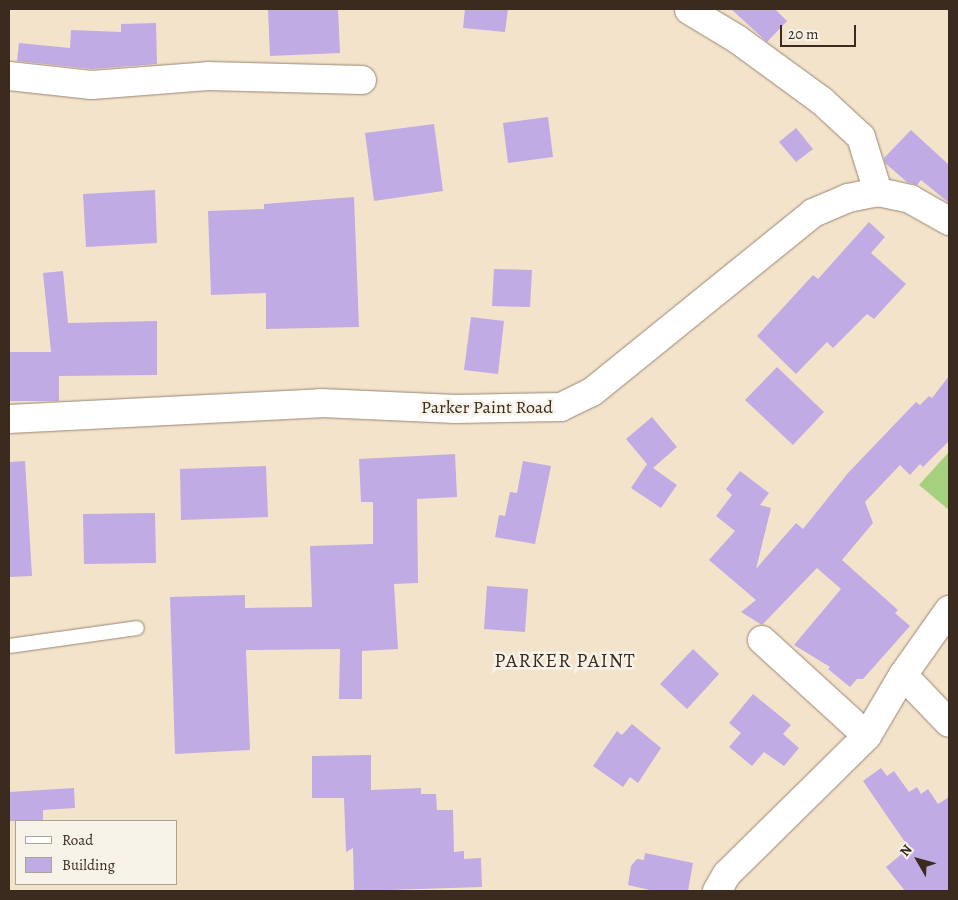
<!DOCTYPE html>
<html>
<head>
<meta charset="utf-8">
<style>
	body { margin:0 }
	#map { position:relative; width:958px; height:900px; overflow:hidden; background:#f4e3cb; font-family:Alegreya,serif }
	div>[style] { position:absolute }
	.green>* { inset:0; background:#a5d07d }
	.building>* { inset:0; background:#c0abe4 }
	.roads { filter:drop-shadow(0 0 1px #988674) drop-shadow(0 0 1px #988674) }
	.lane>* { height:14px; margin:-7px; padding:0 7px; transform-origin:7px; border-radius:7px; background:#fff }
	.street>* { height:28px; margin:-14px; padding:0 14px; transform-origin:14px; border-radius:14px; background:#fff }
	span { translate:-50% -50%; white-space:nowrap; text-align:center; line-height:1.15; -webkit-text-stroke:5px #f7f3e8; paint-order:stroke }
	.street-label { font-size:18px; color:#3b2a1e }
	.quarter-label { font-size:20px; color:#3b2a1e; letter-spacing:1px }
	.frame { position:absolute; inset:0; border:10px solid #3b2a1e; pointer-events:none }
	.legend { position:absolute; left:15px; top:820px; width:162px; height:65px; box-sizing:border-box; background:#f7f3e8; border:1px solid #aca397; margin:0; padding:6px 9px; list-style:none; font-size:15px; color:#3b2a1e }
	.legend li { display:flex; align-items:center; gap:10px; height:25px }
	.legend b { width:25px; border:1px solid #aca397 }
	.north { position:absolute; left:893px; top:835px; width:50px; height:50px; -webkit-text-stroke:4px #f7f3e8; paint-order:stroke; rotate:308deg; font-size:14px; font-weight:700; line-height:20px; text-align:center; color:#3b2a1e }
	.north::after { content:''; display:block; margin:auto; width:18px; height:22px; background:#3b2a1e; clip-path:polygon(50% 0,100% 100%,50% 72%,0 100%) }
	.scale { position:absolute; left:780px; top:25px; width:76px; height:22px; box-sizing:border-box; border:2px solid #3b2a1e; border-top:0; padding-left:6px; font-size:15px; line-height:18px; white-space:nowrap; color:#3b2a1e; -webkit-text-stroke:4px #f7f3e8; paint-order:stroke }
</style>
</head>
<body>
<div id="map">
	<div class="green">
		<i style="clip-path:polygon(949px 452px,949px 510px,919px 485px)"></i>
	</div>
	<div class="building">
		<i style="clip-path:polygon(268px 9px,338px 9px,340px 53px,270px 56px)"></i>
		<i style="clip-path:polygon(465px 9px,508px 9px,505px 32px,463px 28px)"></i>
		<i style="clip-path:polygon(731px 9px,775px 9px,787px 21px,767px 42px)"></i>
		<i style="clip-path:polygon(156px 23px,157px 64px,92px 69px,17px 61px,19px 43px,70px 48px,71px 30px,121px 32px,121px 24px)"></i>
		<i style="clip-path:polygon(548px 117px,553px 157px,508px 163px,503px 123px)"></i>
		<i style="clip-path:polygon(434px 124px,443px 191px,374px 201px,365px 133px)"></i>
		<i style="clip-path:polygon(796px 128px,813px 149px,796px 162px,779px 142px)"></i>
		<i style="clip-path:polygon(911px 130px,949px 165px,949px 203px,921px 180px,917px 185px,907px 182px,885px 163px,884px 158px)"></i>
		<i style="clip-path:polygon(155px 190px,157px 243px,86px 247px,83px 194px)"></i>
		<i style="clip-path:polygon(354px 197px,359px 327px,266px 329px,266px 293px,211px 295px,208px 211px,264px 209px,264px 204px)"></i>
		<i style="clip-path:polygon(869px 222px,885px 237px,871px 253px,906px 284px,874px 319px,867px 314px,833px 348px,827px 342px,796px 374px,757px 336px,813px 275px,818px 279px)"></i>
		<i style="clip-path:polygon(494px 269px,532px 270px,530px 307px,492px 306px)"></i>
		<i style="clip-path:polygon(63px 271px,68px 323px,157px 321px,157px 375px,59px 376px,59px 401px,9px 401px,9px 352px,51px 352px,43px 273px)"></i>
		<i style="clip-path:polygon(471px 317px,504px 321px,498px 374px,464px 370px)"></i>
		<i style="clip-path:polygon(777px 367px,824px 412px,793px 445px,745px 400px)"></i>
		<i style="clip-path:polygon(949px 376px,949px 441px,923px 467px,920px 464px,910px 475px,900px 465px,865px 502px,873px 523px,842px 560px,898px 610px,895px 613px,910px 626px,863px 679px,857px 679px,850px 687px,828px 669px,830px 667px,794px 645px,841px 589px,817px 568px,762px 625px,741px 612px,756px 600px,709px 560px,735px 531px,716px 516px,732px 495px,726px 489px,740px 471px,769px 493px,760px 505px,771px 508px,756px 569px,796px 523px,803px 529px,848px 473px,916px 402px,920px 405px,929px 396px,932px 398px)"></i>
		<i style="clip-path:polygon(652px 417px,677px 447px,653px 468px,677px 485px,661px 508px,631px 488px,647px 464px,626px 439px)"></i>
		<i style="clip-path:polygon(455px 454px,457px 497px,417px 499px,418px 583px,394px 584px,398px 649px,362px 651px,362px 699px,339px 699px,340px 649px,246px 650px,250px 750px,175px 754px,170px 597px,245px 595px,245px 608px,312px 607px,310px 546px,373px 544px,373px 502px,361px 502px,359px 459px)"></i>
		<i style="clip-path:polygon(25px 461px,32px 576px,9px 577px,9px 462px)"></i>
		<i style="clip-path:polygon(523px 461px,551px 466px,535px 544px,495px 537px,499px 515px,505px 516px,510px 492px,517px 493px)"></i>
		<i style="clip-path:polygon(266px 466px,268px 517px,181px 520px,180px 469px)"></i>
		<i style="clip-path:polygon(155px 513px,156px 563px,84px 564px,83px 514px)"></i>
		<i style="clip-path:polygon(487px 586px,528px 589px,525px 632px,484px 629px)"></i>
		<i style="clip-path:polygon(693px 649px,719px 674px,687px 709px,660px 684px)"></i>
		<i style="clip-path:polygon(753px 694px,791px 725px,783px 734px,799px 748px,784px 766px,764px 752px,752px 766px,729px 747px,741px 733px,729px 723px)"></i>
		<i style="clip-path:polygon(632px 724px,661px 748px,638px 783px,630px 777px,623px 787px,593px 766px,617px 731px,622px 735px)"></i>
		<i style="clip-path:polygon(371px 755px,371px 790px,421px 788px,421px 794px,436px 794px,437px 810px,453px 810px,454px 852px,464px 851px,464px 859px,481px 858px,482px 887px,354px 891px,353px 848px,346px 852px,344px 798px,312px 798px,312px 756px)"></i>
		<i style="clip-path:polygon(881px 768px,887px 776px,894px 771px,909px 792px,917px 787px,921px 794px,928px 789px,938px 804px,949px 797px,949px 891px,905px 891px,886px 867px,909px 848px,863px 781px)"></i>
		<i style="clip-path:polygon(74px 788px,75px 808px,43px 810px,43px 821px,9px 821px,9px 792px)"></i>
		<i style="clip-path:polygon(645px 853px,693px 863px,688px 891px,654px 891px,628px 885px,631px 866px,637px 859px,644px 860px)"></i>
	</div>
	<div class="roads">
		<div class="lane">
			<i style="left:9px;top:646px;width:129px;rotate:-8deg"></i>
		</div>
		<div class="street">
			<i style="left:689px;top:10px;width:56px;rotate:31.1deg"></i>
			<i style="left:737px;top:39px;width:105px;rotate:36.1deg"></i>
			<i style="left:822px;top:101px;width:53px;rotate:42.7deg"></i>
			<i style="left:861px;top:137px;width:58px;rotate:72.8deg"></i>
			<i style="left:9px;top:76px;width:83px;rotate:6.2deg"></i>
			<i style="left:92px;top:85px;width:116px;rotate:-4.4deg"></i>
			<i style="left:208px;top:76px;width:154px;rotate:1.5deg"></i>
			<i style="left:9px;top:419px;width:312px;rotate:-2.9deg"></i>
			<i style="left:321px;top:403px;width:135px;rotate:2.5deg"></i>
			<i style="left:456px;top:409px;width:105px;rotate:-1.1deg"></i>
			<i style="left:561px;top:407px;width:34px;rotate:-26deg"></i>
			<i style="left:592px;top:392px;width:284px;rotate:-39deg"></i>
			<i style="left:813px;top:213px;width:38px;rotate:-23deg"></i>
			<i style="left:848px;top:198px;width:31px;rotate:-11deg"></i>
			<i style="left:878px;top:192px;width:33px;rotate:12deg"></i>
			<i style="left:910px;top:199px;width:45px;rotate:29.4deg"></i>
			<i style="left:762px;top:640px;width:142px;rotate:42.4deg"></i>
			<i style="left:903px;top:675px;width:66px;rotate:46.2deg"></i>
			<i style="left:717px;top:891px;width:20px;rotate:-60deg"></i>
			<i style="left:727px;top:874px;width:197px;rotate:-44.6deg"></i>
			<i style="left:867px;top:736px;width:71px;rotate:-59.5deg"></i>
			<i style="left:903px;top:675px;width:80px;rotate:-54.7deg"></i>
		</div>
	</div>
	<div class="street-label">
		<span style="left:487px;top:407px">Parker Paint Road</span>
	</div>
	<div class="quarter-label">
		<span style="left:565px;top:660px">PARKER PAINT</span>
	</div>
	<div class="frame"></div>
	<ul class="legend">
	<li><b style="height:6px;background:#fff"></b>Road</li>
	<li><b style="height:14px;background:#c0abe4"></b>Building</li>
	</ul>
	<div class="north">N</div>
	<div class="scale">20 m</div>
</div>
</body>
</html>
